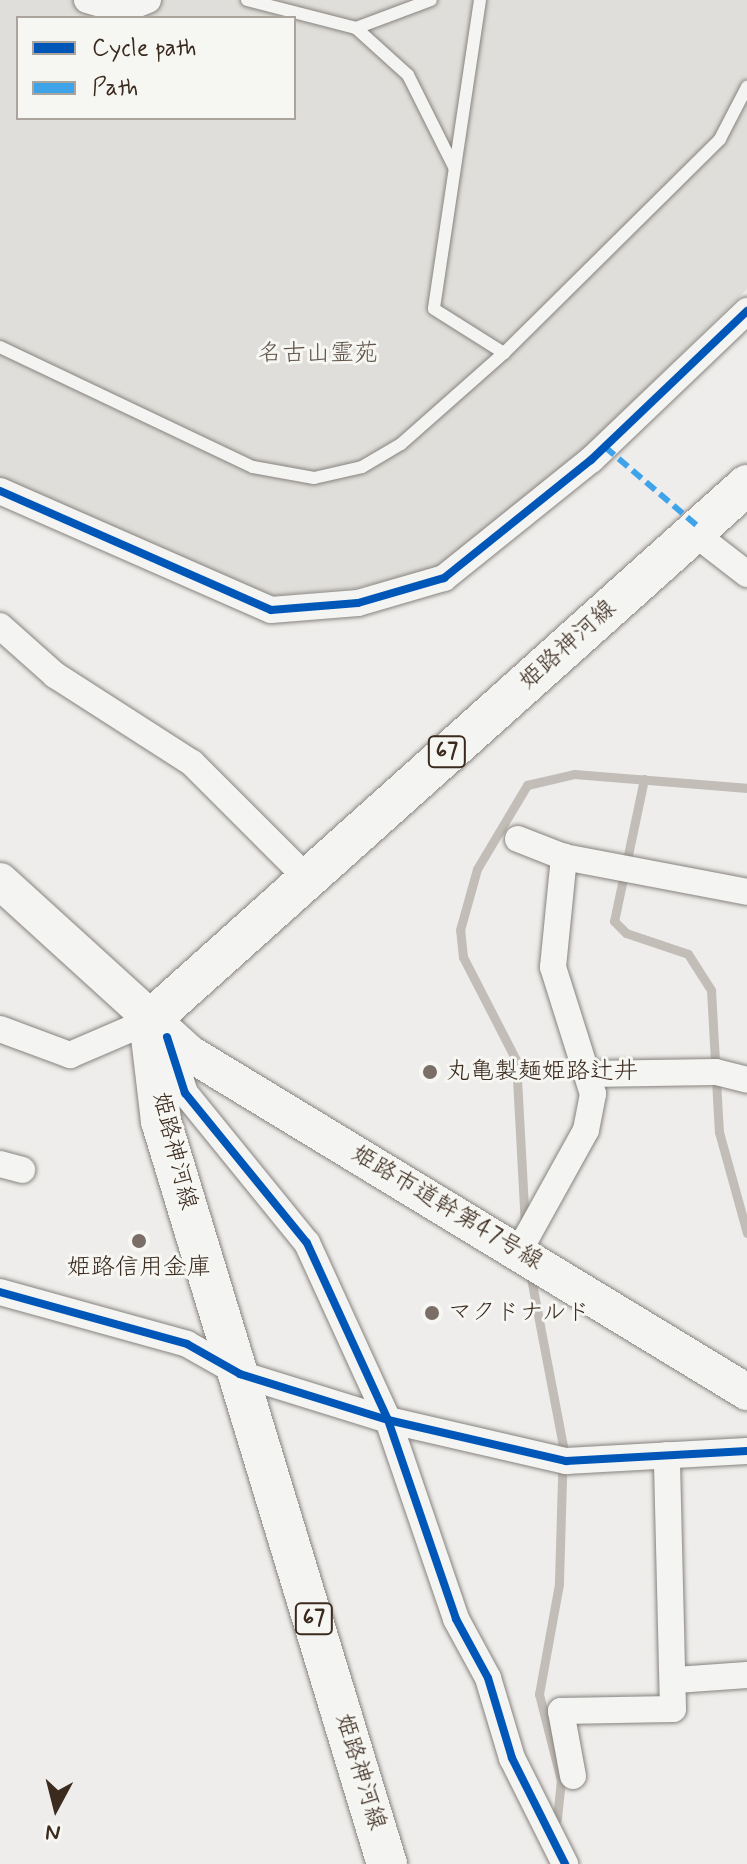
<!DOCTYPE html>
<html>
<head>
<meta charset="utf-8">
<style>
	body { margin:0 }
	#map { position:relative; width:747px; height:1864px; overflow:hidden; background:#eeedeb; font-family:Mynerve,"Klee One",sans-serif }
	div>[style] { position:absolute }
	.built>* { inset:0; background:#e0deda }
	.stream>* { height:9px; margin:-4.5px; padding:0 4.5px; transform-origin:4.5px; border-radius:4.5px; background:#c2bdb7 }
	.roads { filter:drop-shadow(0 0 2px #87837f) drop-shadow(0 0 2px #87837f) }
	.lane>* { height:12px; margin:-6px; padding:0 6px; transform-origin:6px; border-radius:6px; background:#f4f4f2 }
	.street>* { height:26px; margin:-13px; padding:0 13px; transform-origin:13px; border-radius:13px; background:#f4f4f2 }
	.secondary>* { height:36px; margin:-18px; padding:0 18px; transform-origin:18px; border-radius:18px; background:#f4f4f2 }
	.primary>* { height:40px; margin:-20px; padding:0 20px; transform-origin:20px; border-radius:20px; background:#f4f4f2 }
	.quiet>* { height:6px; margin-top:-3px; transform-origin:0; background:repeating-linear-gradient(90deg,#3fa3ea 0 12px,transparent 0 18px) }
	.cycleway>* { height:8px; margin:-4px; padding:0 4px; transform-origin:4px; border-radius:4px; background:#0057b8 }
	.dots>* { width:22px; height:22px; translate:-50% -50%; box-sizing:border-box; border:4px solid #f6f6f2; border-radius:50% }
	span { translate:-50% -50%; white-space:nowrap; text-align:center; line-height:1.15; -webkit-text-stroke:6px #f6f6f2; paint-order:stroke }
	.shield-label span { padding:2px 6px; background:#f6f6f2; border:2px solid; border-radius:6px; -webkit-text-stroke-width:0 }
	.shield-label { font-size:22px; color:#3b2a1e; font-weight:700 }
	.park-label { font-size:24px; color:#61544a }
	.street-label { font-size:24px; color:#3b2a1e }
	.poi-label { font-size:24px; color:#3b2a1e }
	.left { translate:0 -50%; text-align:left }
	.legend { position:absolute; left:16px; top:16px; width:280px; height:104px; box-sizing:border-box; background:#f6f6f2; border:2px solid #aba49d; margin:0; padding:10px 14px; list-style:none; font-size:24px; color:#3b2a1e }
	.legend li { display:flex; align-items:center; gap:16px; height:40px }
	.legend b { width:40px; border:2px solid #aba49d }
	.north { position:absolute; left:16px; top:1768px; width:80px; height:80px; -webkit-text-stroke:6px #f6f6f2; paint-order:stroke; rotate:187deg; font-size:22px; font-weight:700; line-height:32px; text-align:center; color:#3b2a1e }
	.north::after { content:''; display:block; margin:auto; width:28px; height:36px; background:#3b2a1e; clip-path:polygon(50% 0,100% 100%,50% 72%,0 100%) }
</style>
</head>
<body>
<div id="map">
	<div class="built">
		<i style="clip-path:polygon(evenodd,0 0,747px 0,747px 289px,581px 452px,441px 567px,356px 588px,267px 596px,0 480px,0 0,18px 18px,294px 18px,294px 118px,18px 118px,18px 18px)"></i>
	</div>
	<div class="stream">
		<i style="left:644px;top:779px;width:145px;rotate:101.9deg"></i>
		<i style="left:614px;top:921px;width:17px;rotate:45deg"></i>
		<i style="left:626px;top:933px;width:65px;rotate:18.7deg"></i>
		<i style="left:688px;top:954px;width:43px;rotate:57.4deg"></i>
		<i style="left:711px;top:990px;width:142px;rotate:86.8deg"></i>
		<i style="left:719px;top:1132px;width:105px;rotate:74.5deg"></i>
		<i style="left:525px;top:1226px;width:166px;rotate:-93.1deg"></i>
		<i style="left:516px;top:1060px;width:116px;rotate:-117.2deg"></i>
		<i style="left:463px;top:957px;width:27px;rotate:-96deg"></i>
		<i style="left:460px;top:930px;width:63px;rotate:-74.4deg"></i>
		<i style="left:477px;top:869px;width:98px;rotate:-59.2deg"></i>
		<i style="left:527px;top:785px;width:48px;rotate:-13.2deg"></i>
		<i style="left:574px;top:774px;width:174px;rotate:4.6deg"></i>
		<i style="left:530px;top:1273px;width:176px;rotate:79.2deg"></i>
		<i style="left:563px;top:1446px;width:138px;rotate:91.7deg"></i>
		<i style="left:559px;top:1584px;width:112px;rotate:100.3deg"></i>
		<i style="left:539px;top:1694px;width:89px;rotate:75.7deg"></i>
		<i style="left:561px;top:1780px;width:39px;rotate:96deg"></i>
	</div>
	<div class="roads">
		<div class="lane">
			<i style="left:247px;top:0;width:113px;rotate:14.4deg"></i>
			<i style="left:356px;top:28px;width:70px;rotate:42.1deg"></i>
			<i style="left:408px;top:75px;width:103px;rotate:63.4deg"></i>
			<i style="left:480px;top:0;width:312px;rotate:98.5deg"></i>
			<i style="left:434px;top:309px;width:83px;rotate:32.2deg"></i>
			<i style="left:356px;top:28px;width:80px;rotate:-20.5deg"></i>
			<i style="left:0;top:347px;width:280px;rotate:25.4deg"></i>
			<i style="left:253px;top:467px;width:62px;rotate:10.2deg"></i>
			<i style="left:314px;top:478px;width:49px;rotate:-12.9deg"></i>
			<i style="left:362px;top:467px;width:45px;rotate:-30.5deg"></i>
			<i style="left:401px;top:444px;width:137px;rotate:-41.5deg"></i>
			<i style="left:504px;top:353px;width:304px;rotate:-44.7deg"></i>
			<i style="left:720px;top:139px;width:59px;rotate:-62.6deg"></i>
		</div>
		<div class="street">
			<i style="left:87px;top:0;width:37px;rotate:16deg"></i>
			<i style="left:123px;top:10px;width:27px;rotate:-22deg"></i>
			<i style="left:0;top:491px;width:296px;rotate:23.7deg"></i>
			<i style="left:271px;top:610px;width:87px;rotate:-4.6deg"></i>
			<i style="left:358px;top:603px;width:90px;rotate:-16.2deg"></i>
			<i style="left:444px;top:578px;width:189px;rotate:-38.8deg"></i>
			<i style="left:591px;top:460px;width:216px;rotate:-43.7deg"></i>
			<i style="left:694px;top:533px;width:67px;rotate:37.7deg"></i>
			<i style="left:0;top:626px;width:74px;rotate:41.7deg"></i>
			<i style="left:55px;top:675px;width:163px;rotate:32.7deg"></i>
			<i style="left:192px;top:763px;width:161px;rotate:45deg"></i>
			<i style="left:518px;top:839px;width:49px;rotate:21.4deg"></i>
			<i style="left:564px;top:857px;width:186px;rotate:10.8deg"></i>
			<i style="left:0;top:1029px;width:75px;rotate:20.4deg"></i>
			<i style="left:70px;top:1055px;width:86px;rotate:-23.3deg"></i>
			<i style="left:167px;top:1037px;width:59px;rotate:72.2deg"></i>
			<i style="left:185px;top:1093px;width:193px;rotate:50.9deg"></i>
			<i style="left:307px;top:1243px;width:195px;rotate:65.4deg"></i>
			<i style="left:388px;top:1420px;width:210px;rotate:71.1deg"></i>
			<i style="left:456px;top:1619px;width:67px;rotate:61.5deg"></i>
			<i style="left:488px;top:1678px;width:84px;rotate:73.3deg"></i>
			<i style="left:512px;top:1758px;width:119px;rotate:63.4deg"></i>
			<i style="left:587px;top:1074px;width:129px;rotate:-0.9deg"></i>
			<i style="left:716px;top:1072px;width:32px;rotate:14deg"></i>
			<i style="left:0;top:1164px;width:23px;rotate:15deg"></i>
			<i style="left:519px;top:1251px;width:138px;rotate:-61deg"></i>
			<i style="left:586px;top:1130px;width:37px;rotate:-79deg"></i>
			<i style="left:593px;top:1094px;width:133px;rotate:-107.5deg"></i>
			<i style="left:553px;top:967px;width:111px;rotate:-84.3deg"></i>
			<i style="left:0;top:1292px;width:194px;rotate:15.5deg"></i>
			<i style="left:187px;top:1344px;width:61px;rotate:29.5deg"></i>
			<i style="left:240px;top:1374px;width:155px;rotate:17.3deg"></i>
			<i style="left:388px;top:1420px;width:183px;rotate:13deg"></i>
			<i style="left:566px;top:1461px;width:181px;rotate:-3.2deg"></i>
			<i style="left:676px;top:1680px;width:71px;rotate:-4deg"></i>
			<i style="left:573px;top:1776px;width:66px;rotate:-100.5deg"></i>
			<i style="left:561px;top:1711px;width:112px;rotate:-1deg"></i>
			<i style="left:673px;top:1709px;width:254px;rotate:-91.4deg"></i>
		</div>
		<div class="secondary">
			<i style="left:0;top:881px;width:256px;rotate:42.3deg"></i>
			<i style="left:189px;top:1053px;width:653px;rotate:31.28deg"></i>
		</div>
		<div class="primary">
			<i style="left:387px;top:1864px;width:777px;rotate:-106.92deg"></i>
			<i style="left:161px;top:1121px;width:101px;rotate:-96.8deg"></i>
			<i style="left:149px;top:1021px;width:803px;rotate:-41.87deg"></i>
		</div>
	</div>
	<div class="quiet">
		<i style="left:605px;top:447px;width:125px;rotate:40.5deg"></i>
	</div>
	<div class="cycleway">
		<i style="left:0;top:491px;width:296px;rotate:23.7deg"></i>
		<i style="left:271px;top:610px;width:87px;rotate:-4.6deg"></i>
		<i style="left:358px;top:603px;width:90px;rotate:-16.2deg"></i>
		<i style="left:444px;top:578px;width:189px;rotate:-38.8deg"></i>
		<i style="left:591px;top:460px;width:216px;rotate:-43.7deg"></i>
		<i style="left:167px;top:1037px;width:59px;rotate:72.2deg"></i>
		<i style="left:185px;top:1093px;width:193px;rotate:50.9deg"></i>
		<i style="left:307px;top:1243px;width:195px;rotate:65.4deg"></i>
		<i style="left:388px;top:1420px;width:210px;rotate:71.1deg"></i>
		<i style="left:456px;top:1619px;width:67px;rotate:61.5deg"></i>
		<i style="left:488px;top:1678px;width:84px;rotate:73.3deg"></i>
		<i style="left:512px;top:1758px;width:119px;rotate:63.4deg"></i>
		<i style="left:0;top:1292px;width:194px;rotate:15.5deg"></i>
		<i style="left:187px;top:1344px;width:61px;rotate:29.5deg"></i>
		<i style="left:240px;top:1374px;width:155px;rotate:17.3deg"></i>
		<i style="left:388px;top:1420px;width:183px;rotate:13deg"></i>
		<i style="left:566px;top:1461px;width:181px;rotate:-3.2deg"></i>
	</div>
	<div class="dots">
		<i style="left:430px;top:1072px;background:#7a6e66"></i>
		<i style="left:139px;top:1241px;background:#7a6e66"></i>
		<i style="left:432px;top:1313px;background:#7a6e66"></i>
	</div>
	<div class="shield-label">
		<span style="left:447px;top:752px">67</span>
		<span style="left:314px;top:1619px">67</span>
	</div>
	<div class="park-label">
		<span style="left:318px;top:354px">名古山霊苑</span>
	</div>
	<div class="street-label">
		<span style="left:568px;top:645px;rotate:-42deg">姫路神河線</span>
		<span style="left:174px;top:1151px;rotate:76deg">姫路神河線</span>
		<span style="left:447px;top:1208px;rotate:31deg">姫路市道幹第47号線</span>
		<span style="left:360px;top:1772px;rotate:73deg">姫路神河線</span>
	</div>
	<div class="poi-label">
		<span class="left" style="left:446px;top:1072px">丸亀製麺姫路辻井</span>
		<span style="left:139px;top:1268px">姫路信用金庫</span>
		<span class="left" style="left:448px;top:1313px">マクドナルド</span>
	</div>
	<ul class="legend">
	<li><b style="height:10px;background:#0057b8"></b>Cycle path</li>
	<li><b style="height:10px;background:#3fa3ea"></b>Path</li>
	</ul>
	<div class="north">N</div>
</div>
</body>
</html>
